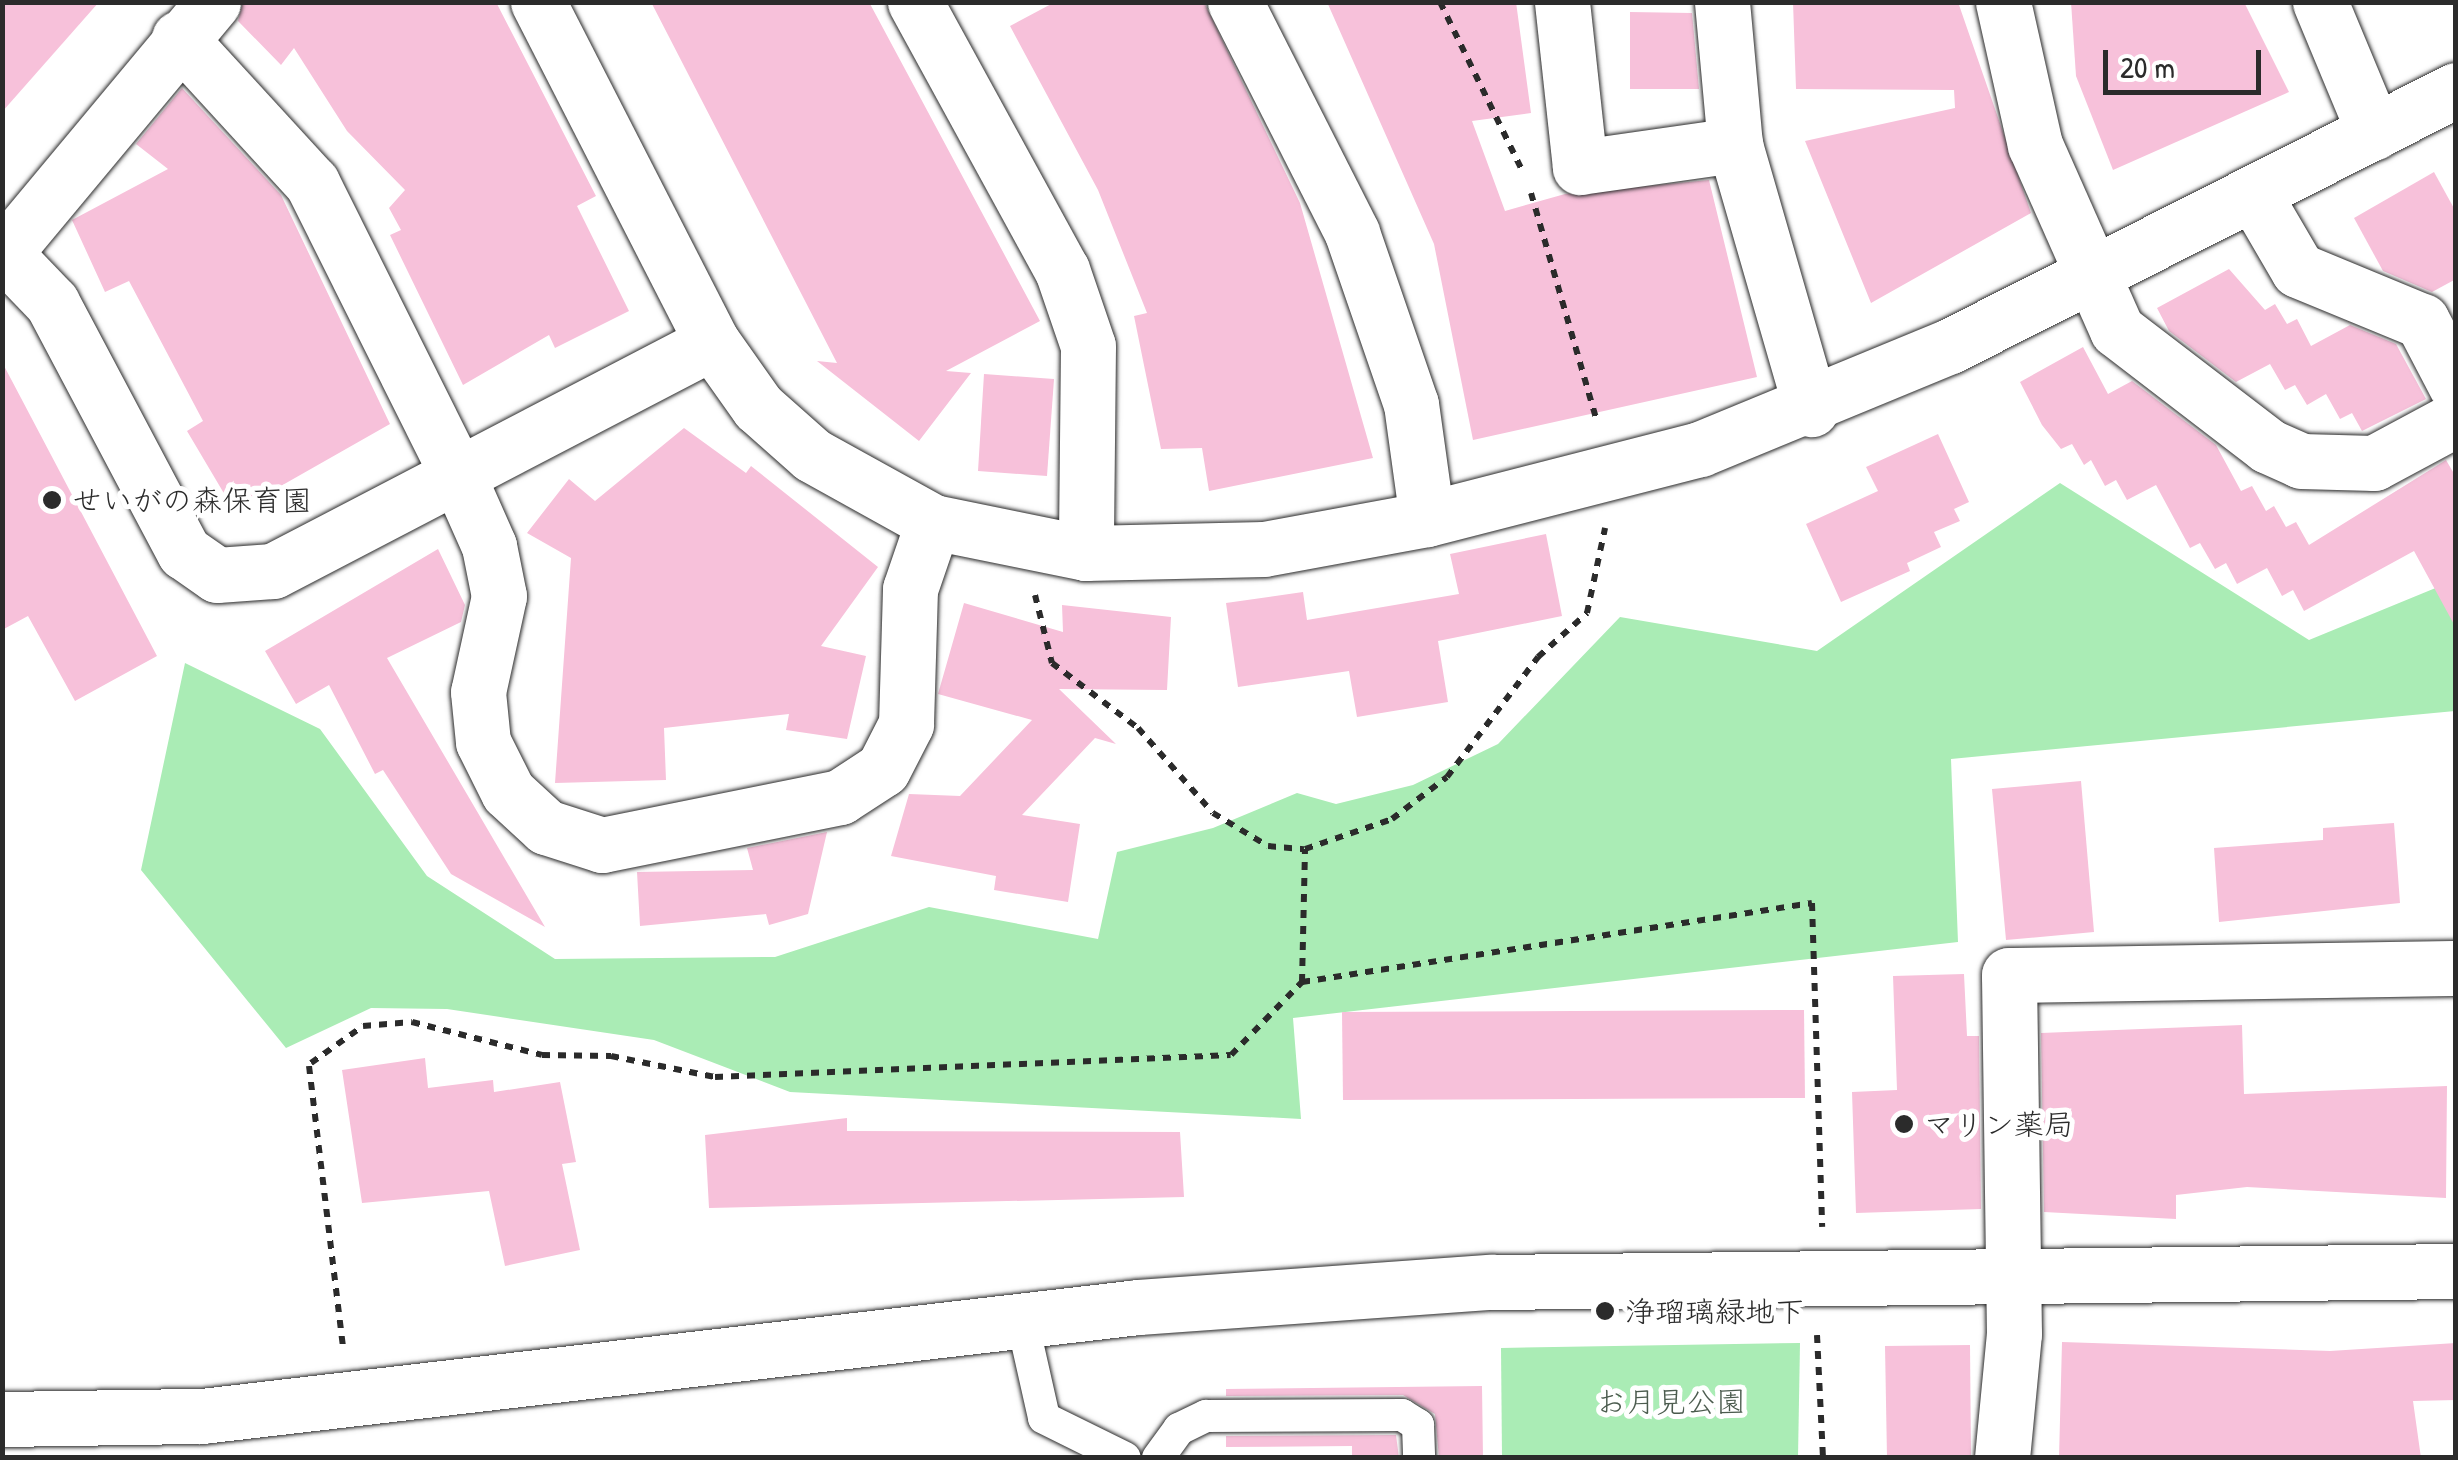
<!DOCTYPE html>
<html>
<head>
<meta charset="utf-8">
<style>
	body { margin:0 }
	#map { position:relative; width:2458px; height:1460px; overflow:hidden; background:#fff; font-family:"Patrick Hand","Klee One",sans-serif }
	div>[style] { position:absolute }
	.green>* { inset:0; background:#aaecb5 }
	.building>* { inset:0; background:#f7c1da }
	.path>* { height:6px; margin-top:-3px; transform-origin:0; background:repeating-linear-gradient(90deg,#2b2b2b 0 8px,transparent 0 16px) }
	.roads { filter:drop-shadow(0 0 2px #2b2b2b) drop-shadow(0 0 2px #2b2b2b) }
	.service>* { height:32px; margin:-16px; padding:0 16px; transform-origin:16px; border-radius:16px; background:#fff }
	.minor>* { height:55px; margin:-27.5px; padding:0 27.5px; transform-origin:27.5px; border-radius:27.5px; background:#fff }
	.tertiary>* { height:55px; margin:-27.5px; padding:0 27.5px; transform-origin:27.5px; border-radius:27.5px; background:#fff }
	.dots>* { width:28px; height:28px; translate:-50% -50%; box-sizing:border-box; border:5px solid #fff; border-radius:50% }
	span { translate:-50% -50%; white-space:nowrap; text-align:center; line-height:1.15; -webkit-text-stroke:10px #fff; paint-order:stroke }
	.poi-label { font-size:30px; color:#2b2b2b }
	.left { translate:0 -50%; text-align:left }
	.park-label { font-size:30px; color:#4b5b4e }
	.frame { position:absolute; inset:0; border:5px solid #2b2b2b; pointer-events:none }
	.scale { position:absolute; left:2103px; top:50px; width:158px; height:45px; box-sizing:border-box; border:5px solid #2b2b2b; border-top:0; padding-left:12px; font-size:30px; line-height:35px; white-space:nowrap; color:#2b2b2b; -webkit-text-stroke:8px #fff; paint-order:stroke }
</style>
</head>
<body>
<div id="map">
	<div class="green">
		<i style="clip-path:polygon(2060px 483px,2309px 640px,2455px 580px,2455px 711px,1951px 759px,1958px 942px,1293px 1018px,1301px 1119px,790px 1092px,654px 1040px,447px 1009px,371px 1008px,286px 1048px,141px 870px,185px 663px,320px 729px,427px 876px,555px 959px,775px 957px,929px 907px,1098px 939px,1117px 852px,1213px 828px,1297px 793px,1336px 804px,1413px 785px,1498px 744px,1620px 617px,1817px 651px)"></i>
		<i style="clip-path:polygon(1800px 1343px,1798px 1457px,1502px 1457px,1501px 1348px)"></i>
	</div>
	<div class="building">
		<i style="clip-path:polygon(2px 2px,99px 2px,2px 112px)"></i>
		<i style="clip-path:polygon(243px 2px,496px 2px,596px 196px,577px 206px,629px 311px,555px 348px,549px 335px,463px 385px,390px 235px,401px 230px,389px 208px,405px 190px,347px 131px,294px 48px,281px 65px,238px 21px)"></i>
		<i style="clip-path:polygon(651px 2px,869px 2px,1040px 321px,946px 371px,971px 373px,919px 441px,817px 361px,837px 363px)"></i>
		<i style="clip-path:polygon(1055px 2px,1204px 2px,1300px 203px,1373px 458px,1209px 491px,1202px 448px,1161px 449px,1134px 316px,1147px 313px,1098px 190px,1010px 26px)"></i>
		<i style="clip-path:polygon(1327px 2px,1516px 2px,1531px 113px,1472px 121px,1505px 211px,1565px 194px,1709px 180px,1757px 377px,1473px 440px,1434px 244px)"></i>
		<i style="clip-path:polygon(1793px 2px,1958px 2px,2031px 213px,1871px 303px,1805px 141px,1955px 108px,1954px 90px,1796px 89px)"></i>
		<i style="clip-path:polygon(2071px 2px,2244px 2px,2289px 92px,2113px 170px,2076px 76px)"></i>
		<i style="clip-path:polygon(1630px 12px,1692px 13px,1699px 89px,1630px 89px)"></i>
		<i style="clip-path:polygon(182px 88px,281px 195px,390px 424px,235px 512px,187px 431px,203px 421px,129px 281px,105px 292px,72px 220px,168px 169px,136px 144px)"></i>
		<i style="clip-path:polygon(2434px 172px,2456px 212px,2456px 279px,2432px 292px,2383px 271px,2354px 218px)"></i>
		<i style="clip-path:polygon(2229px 269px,2265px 310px,2275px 304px,2287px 324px,2297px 319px,2311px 346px,2350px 325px,2396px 344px,2426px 399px,2362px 431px,2352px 413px,2340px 419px,2326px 394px,2307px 405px,2295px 385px,2285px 390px,2270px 364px,2236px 382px,2169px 331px,2157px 308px)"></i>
		<i style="clip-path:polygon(2083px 347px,2108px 394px,2132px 381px,2216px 445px,2241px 491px,2252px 486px,2266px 511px,2274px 506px,2286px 527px,2296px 522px,2309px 545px,2446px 460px,2456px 477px,2456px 628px,2414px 551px,2304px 611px,2293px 590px,2282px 596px,2267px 568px,2237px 584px,2226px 563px,2215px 569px,2200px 543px,2190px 548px,2156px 485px,2127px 500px,2116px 480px,2105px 486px,2091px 460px,2084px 465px,2072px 444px,2061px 449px,2042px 425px,2020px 382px)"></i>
		<i style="clip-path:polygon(2px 362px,157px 656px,75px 701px,28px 616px,2px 630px)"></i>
		<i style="clip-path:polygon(984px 374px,1054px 379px,1047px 476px,978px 471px)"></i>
		<i style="clip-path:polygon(684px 428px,746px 473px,751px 466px,878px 567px,821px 646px,866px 656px,847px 739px,786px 730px,789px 714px,664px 728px,666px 780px,555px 783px,571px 558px,527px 533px,569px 479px,595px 501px)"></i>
		<i style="clip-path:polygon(1938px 434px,1969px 502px,1954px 509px,1960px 521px,1934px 532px,1941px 547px,1907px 563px,1910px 571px,1841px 602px,1806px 524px,1878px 491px,1866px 467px)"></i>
		<i style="clip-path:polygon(1546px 534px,1562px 616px,1438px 641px,1448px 702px,1357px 717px,1349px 671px,1238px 687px,1226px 603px,1303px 592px,1307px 620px,1459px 594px,1450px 554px)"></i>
		<i style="clip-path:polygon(438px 549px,465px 605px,461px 622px,387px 658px,545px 927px,451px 874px,383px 770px,375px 774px,329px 685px,296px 704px,265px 651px)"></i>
		<i style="clip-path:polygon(964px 603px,1063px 632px,1062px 605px,1171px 617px,1167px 690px,1059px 689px,1116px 744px,1095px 738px,1022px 815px,1080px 824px,1068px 902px,994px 890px,996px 876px,891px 856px,909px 794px,960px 796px,1032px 720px,938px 694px)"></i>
		<i style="clip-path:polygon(2081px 781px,2094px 932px,2006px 940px,1992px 789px)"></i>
		<i style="clip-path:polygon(2394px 823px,2400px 903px,2219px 922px,2214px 848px,2323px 840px,2323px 828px)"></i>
		<i style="clip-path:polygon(827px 832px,808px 914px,769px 925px,766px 914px,640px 926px,637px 872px,753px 870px,747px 848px)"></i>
		<i style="clip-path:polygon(1964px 974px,1967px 1036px,1979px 1036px,1981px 1209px,1856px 1213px,1852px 1092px,1897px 1090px,1893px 976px)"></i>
		<i style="clip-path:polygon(1804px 1010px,1805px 1098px,1343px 1100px,1342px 1012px)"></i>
		<i style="clip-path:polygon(2242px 1025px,2244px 1094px,2447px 1086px,2446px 1198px,2247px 1187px,2176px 1195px,2176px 1219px,2044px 1212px,2041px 1033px)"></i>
		<i style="clip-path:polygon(425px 1058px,428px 1088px,493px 1080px,494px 1092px,560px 1082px,576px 1162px,562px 1164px,580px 1250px,505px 1266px,489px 1191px,362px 1203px,342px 1070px)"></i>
		<i style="clip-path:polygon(847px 1118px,847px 1131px,1180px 1132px,1184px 1197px,709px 1208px,705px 1135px)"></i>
		<i style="clip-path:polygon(2062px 1342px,2330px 1351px,2456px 1343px,2456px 1400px,2413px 1401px,2421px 1458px,2059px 1458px)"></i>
		<i style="clip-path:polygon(1970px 1345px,1971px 1458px,1887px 1458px,1885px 1346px)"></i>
		<i style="clip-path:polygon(1482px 1386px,1483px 1458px,1439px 1458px,1435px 1414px,1403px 1395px,1226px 1396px,1226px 1389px)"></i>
		<i style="clip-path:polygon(1396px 1435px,1399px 1458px,1352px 1458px,1352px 1446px,1226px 1447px,1226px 1436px)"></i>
	</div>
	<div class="path">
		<i style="left:1440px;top:2px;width:189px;rotate:64deg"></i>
		<i style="left:1531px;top:193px;width:237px;rotate:73.9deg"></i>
		<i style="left:1035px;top:595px;width:70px;rotate:76deg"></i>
		<i style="left:1052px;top:663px;width:108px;rotate:37.1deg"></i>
		<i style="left:1138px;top:728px;width:113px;rotate:48.6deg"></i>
		<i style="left:1213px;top:813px;width:64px;rotate:31deg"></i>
		<i style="left:1268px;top:846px;width:36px;rotate:5deg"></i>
		<i style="left:1302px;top:982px;width:516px;rotate:-8.81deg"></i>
		<i style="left:1812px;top:903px;width:324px;rotate:88.2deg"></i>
		<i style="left:311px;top:1063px;width:64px;rotate:-35.4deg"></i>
		<i style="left:363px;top:1026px;width:49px;rotate:-4.7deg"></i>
		<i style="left:412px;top:1022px;width:134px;rotate:14.2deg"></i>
		<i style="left:542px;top:1055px;width:69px;rotate:0.8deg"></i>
		<i style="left:611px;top:1056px;width:106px;rotate:11.4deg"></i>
		<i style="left:715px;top:1077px;width:516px;rotate:-2.44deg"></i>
		<i style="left:1231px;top:1055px;width:102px;rotate:-45.8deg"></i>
		<i style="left:1302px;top:982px;width:133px;rotate:-88.7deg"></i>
		<i style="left:1305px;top:849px;width:92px;rotate:-19deg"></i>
		<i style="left:1392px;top:819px;width:69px;rotate:-37.4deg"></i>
		<i style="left:1447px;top:777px;width:151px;rotate:-52.8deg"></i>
		<i style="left:1538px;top:657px;width:66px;rotate:-41.9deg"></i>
		<i style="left:1587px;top:613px;width:87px;rotate:-78deg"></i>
		<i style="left:309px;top:1066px;width:282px;rotate:83.1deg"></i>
		<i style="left:1817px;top:1335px;width:123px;rotate:87.2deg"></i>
	</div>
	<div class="roads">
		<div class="service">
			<i style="left:1022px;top:1320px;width:100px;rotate:77.3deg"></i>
			<i style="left:1044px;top:1418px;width:90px;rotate:26.3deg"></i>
			<i style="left:1158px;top:1458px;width:36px;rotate:-54deg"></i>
			<i style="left:1179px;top:1429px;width:30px;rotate:-26deg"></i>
			<i style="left:1206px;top:1416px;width:196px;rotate:-0.3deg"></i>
			<i style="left:1402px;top:1415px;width:19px;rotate:32deg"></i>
			<i style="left:1418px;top:1425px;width:33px;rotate:88deg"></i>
		</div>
		<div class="minor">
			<i style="left:538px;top:2px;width:382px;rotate:62.9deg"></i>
			<i style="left:712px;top:342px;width:80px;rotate:54.7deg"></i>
			<i style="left:758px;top:407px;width:72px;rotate:41.6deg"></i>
			<i style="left:812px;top:455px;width:138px;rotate:29deg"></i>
			<i style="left:933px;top:522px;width:156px;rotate:11.5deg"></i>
			<i style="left:1086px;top:553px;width:178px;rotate:-1.3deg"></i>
			<i style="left:1264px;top:549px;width:166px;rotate:-10.4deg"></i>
			<i style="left:1427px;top:519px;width:282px;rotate:-14.4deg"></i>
			<i style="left:1700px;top:449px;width:270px;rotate:-22.4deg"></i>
			<i style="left:1950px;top:346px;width:567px;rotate:-26.84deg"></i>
			<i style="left:915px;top:2px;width:306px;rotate:61.3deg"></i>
			<i style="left:1062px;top:270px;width:80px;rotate:71.1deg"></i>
			<i style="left:1088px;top:346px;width:207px;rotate:90.6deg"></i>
			<i style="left:1235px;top:2px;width:259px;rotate:63.1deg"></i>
			<i style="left:1352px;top:233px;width:181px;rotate:71deg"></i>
			<i style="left:1411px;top:404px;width:116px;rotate:82.1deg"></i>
			<i style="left:1562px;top:2px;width:166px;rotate:83.8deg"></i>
			<i style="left:1580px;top:167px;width:157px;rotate:-8.1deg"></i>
			<i style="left:1722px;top:2px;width:144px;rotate:84.8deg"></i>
			<i style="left:1735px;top:145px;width:275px;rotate:73.9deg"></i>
			<i style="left:2003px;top:2px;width:147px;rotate:77.4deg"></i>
			<i style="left:2035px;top:145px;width:202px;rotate:66.1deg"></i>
			<i style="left:2117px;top:330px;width:190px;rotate:37.5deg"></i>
			<i style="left:2268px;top:446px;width:36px;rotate:24deg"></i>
			<i style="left:2301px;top:461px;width:73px;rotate:1.6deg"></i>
			<i style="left:2374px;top:463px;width:93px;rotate:-28.2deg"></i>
			<i style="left:2320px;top:2px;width:141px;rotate:67.4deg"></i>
			<i style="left:179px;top:38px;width:197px;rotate:47.5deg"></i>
			<i style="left:312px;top:183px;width:327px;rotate:63.5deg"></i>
			<i style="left:458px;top:476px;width:77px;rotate:66.1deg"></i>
			<i style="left:489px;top:546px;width:51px;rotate:78.7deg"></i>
			<i style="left:499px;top:596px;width:98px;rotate:102.3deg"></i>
			<i style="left:478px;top:692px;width:50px;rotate:84.3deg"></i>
			<i style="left:483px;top:742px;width:56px;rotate:63.4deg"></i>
			<i style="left:508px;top:792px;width:52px;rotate:42.6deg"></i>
			<i style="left:546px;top:827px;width:59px;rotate:17.8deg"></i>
			<i style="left:602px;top:845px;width:243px;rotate:-11.4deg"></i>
			<i style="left:840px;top:797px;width:51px;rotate:-33.1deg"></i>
			<i style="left:883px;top:769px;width:51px;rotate:-62.9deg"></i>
			<i style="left:906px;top:724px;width:135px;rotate:-88.3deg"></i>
			<i style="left:910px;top:589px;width:71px;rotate:-71.1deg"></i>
			<i style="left:2253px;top:193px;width:89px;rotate:59.7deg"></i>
			<i style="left:2298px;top:270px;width:134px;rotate:22.4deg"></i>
			<i style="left:2422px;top:321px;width:73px;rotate:62.4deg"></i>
			<i style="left:2px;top:251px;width:72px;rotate:46.1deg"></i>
			<i style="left:52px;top:303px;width:282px;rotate:62.1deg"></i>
			<i style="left:184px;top:552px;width:40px;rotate:34.9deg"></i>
			<i style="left:217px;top:575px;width:56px;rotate:-4.1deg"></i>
			<i style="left:273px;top:571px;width:495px;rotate:-27.5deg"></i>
			<i style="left:5px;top:252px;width:325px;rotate:-50.2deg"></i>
			<i style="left:2002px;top:1458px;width:125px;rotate:-84.5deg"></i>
			<i style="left:2014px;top:1334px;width:359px;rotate:-90.8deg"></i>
			<i style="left:2009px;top:975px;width:447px;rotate:-0.9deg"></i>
		</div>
		<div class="tertiary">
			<i style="left:2px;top:1419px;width:200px;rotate:-0.9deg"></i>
			<i style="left:202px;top:1416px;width:942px;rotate:-6.64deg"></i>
			<i style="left:1138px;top:1307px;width:354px;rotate:-4.1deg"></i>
			<i style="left:1491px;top:1282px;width:965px;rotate:-0.65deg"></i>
		</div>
	</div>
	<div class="dots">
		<i style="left:52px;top:500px;background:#2b2b2b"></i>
		<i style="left:1904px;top:1124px;background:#2b2b2b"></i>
		<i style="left:1605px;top:1311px;background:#2b2b2b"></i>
	</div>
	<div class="poi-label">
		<span class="left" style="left:72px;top:500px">せいがの森保育園</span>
		<span class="left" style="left:1924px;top:1124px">マリン薬局</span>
		<span class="left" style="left:1625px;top:1311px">浄瑠璃緑地下</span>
	</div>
	<div class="park-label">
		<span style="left:1671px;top:1401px">お月見公園</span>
	</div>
	<div class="frame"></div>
	<div class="scale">20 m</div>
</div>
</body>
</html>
